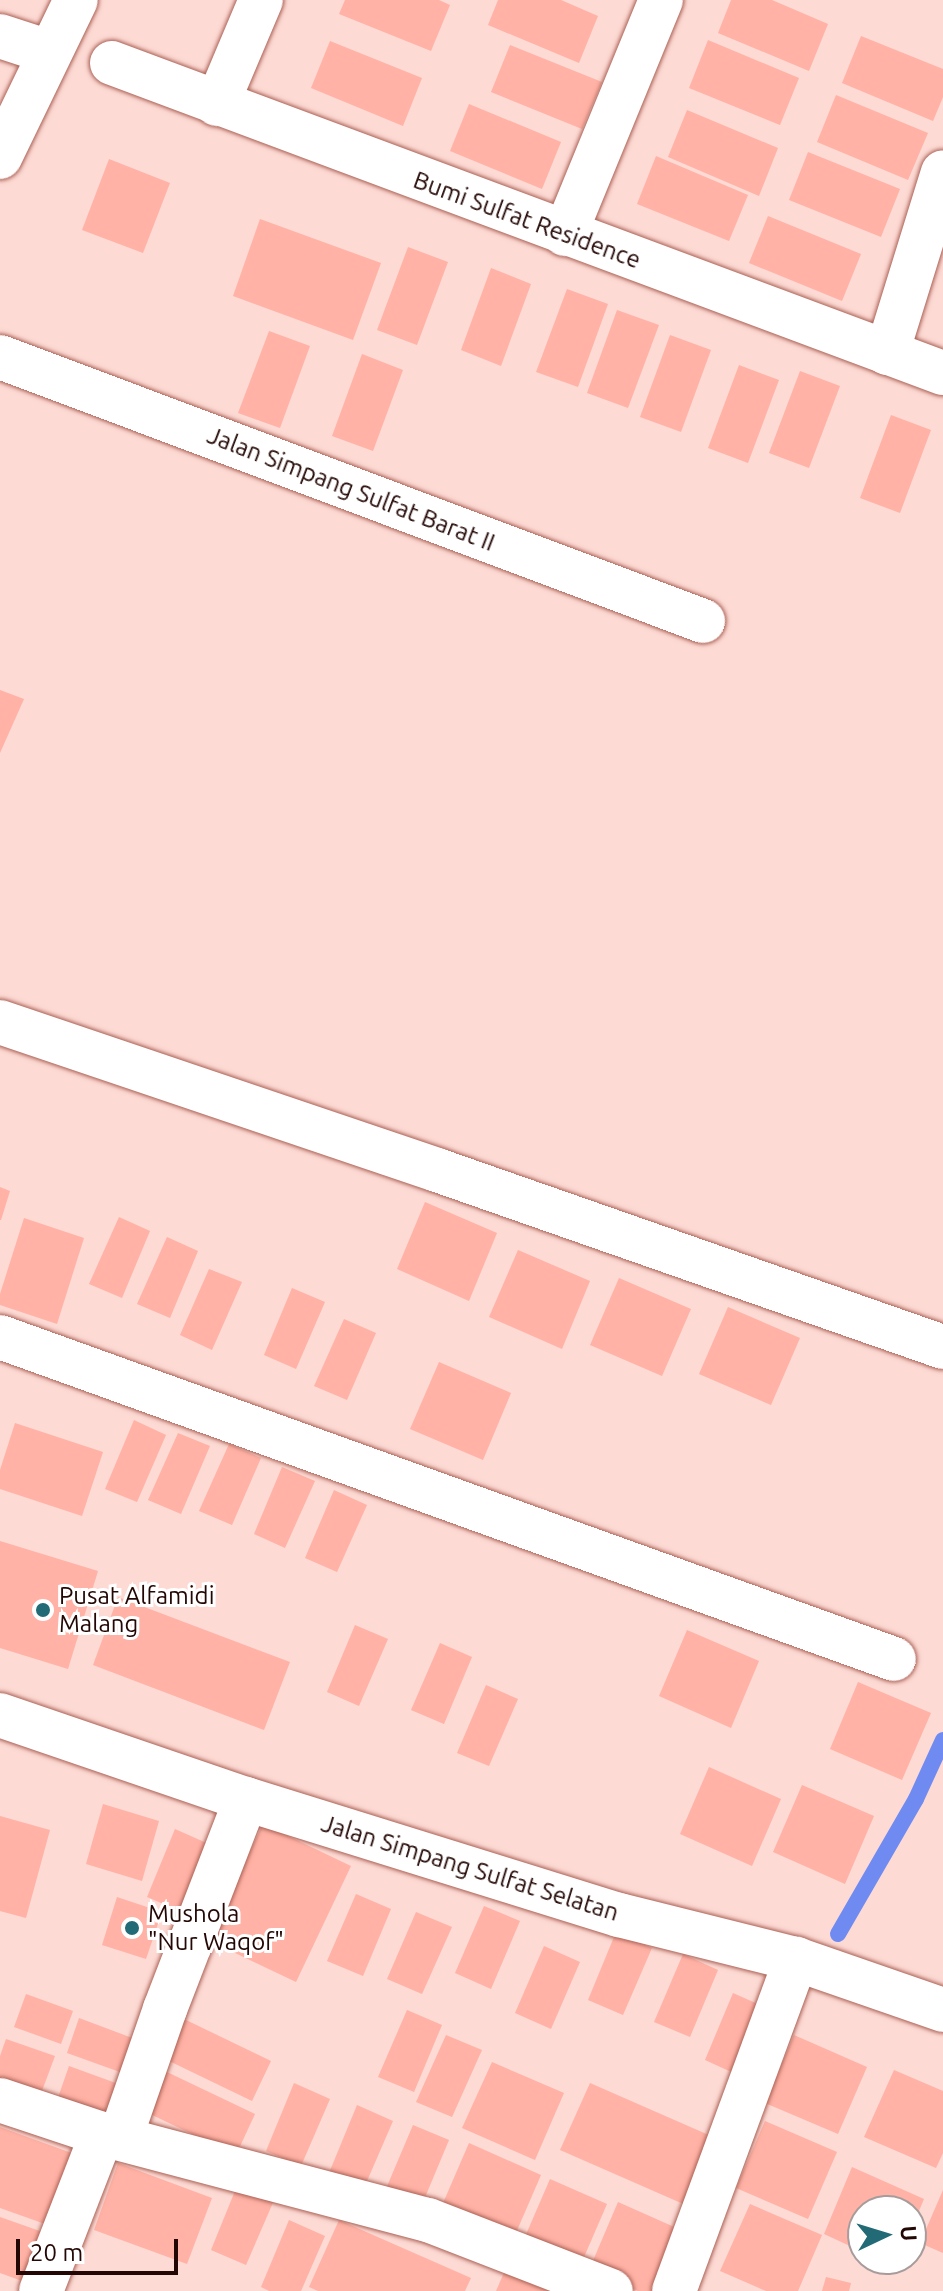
<!DOCTYPE html>
<html>
<head>
<meta charset="utf-8">
<style>
	body { margin:0 }
	#map { position:relative; width:943px; height:2291px; overflow:hidden; background:#fddad4; font-family:Ubuntu,sans-serif }
	div>[style] { position:absolute }
	.stream>* { height:16px; margin:-8px; padding:0 8px; transform-origin:8px; border-radius:8px; background:#6f8bf1 }
	.building>* { inset:0; background:#ffb2a5 }
	.roads { filter:drop-shadow(0 0 2px #ab6054) drop-shadow(0 0 2px #ab6054) }
	.street>* { height:44px; margin:-22px; padding:0 22px; transform-origin:22px; border-radius:22px; background:#fff }
	.dots>* { width:22px; height:22px; translate:-50% -50%; box-sizing:border-box; border:4px solid #fff; border-radius:50% }
	span { translate:-50% -50%; white-space:nowrap; text-align:center; line-height:1.15; -webkit-text-stroke:6px #fff; paint-order:stroke }
	.street-label { font-size:24px; color:#230704 }
	.poi-label { font-size:24px; color:#230704 }
	.left { translate:0 -50%; text-align:left }
	.north { position:absolute; left:847px; top:2195px; width:80px; height:80px; box-sizing:border-box; background:#fff; border:2px solid #a79c9b; border-radius:50%; rotate:86deg; font-size:22px; font-weight:700; line-height:32px; text-align:center; color:#230704 }
	.north::after { content:''; display:block; margin:auto; width:28px; height:36px; background:#216a76; clip-path:polygon(50% 0,100% 100%,50% 72%,0 100%) }
	.scale { position:absolute; left:16px; top:2239px; width:162px; height:36px; box-sizing:border-box; border:4px solid #230704; border-top:0; padding-left:10px; font-size:24px; line-height:28px; white-space:nowrap; color:#230704; -webkit-text-stroke:6px #fff; paint-order:stroke }
</style>
</head>
<body>
<div id="map">
	<div class="stream">
		<i style="left:838px;top:1934px;width:156px;rotate:-60deg"></i>
		<i style="left:916px;top:1799px;width:65px;rotate:-65.4deg"></i>
	</div>
	<div class="building">
		<i style="clip-path:polygon(345px 0,439px 0,450px 5px,431px 51px,339px 14px)"></i>
		<i style="clip-path:polygon(498px 0,561px 0,598px 16px,579px 63px,488px 25px)"></i>
		<i style="clip-path:polygon(731px 0,772px 0,828px 24px,809px 71px,718px 33px)"></i>
		<i style="clip-path:polygon(861px 36px,943px 69px,943px 97px,933px 121px,842px 83px)"></i>
		<i style="clip-path:polygon(708px 40px,799px 78px,780px 125px,689px 88px)"></i>
		<i style="clip-path:polygon(330px 41px,422px 78px,403px 126px,311px 88px)"></i>
		<i style="clip-path:polygon(510px 45px,602px 82px,582px 129px,491px 92px)"></i>
		<i style="clip-path:polygon(836px 95px,928px 133px,908px 180px,817px 142px)"></i>
		<i style="clip-path:polygon(469px 104px,561px 142px,542px 189px,450px 151px)"></i>
		<i style="clip-path:polygon(687px 110px,778px 148px,759px 196px,668px 157px)"></i>
		<i style="clip-path:polygon(808px 152px,900px 189px,881px 237px,789px 200px)"></i>
		<i style="clip-path:polygon(656px 156px,748px 195px,729px 241px,637px 204px)"></i>
		<i style="clip-path:polygon(109px 159px,170px 183px,143px 253px,82px 230px)"></i>
		<i style="clip-path:polygon(768px 216px,861px 254px,842px 301px,749px 263px)"></i>
		<i style="clip-path:polygon(260px 219px,381px 263px,353px 340px,233px 296px)"></i>
		<i style="clip-path:polygon(408px 247px,448px 262px,417px 345px,377px 330px)"></i>
		<i style="clip-path:polygon(491px 268px,531px 284px,501px 366px,461px 350px)"></i>
		<i style="clip-path:polygon(567px 289px,608px 304px,578px 387px,536px 372px)"></i>
		<i style="clip-path:polygon(617px 310px,659px 325px,628px 408px,587px 393px)"></i>
		<i style="clip-path:polygon(269px 331px,310px 346px,280px 428px,238px 413px)"></i>
		<i style="clip-path:polygon(670px 335px,711px 350px,681px 432px,640px 417px)"></i>
		<i style="clip-path:polygon(362px 354px,403px 370px,373px 451px,332px 436px)"></i>
		<i style="clip-path:polygon(739px 365px,779px 380px,748px 463px,708px 448px)"></i>
		<i style="clip-path:polygon(800px 371px,840px 386px,809px 468px,769px 453px)"></i>
		<i style="clip-path:polygon(891px 415px,931px 430px,900px 513px,860px 498px)"></i>
		<i style="clip-path:polygon(0 690px,24px 699px,0 753px)"></i>
		<i style="clip-path:polygon(0 1187px,10px 1191px,1px 1220px,0 1220px)"></i>
		<i style="clip-path:polygon(425px 1202px,497px 1233px,469px 1301px,397px 1269px)"></i>
		<i style="clip-path:polygon(119px 1217px,150px 1231px,122px 1298px,89px 1284px)"></i>
		<i style="clip-path:polygon(24px 1218px,84px 1238px,57px 1324px,0 1305px,0 1294px)"></i>
		<i style="clip-path:polygon(167px 1237px,198px 1251px,170px 1318px,137px 1304px)"></i>
		<i style="clip-path:polygon(518px 1250px,590px 1281px,562px 1349px,489px 1317px)"></i>
		<i style="clip-path:polygon(209px 1269px,242px 1282px,212px 1350px,180px 1335px)"></i>
		<i style="clip-path:polygon(619px 1278px,691px 1309px,662px 1376px,590px 1345px)"></i>
		<i style="clip-path:polygon(292px 1288px,325px 1302px,296px 1369px,264px 1355px)"></i>
		<i style="clip-path:polygon(728px 1307px,800px 1338px,771px 1405px,699px 1374px)"></i>
		<i style="clip-path:polygon(344px 1319px,376px 1333px,347px 1400px,314px 1386px)"></i>
		<i style="clip-path:polygon(439px 1362px,511px 1393px,483px 1460px,410px 1429px)"></i>
		<i style="clip-path:polygon(134px 1420px,166px 1435px,137px 1502px,105px 1489px)"></i>
		<i style="clip-path:polygon(15px 1423px,103px 1452px,82px 1516px,0 1489px,0 1470px)"></i>
		<i style="clip-path:polygon(178px 1433px,210px 1446px,181px 1514px,148px 1500px)"></i>
		<i style="clip-path:polygon(229px 1444px,261px 1458px,232px 1525px,199px 1511px)"></i>
		<i style="clip-path:polygon(282px 1467px,315px 1481px,285px 1548px,254px 1534px)"></i>
		<i style="clip-path:polygon(334px 1490px,367px 1505px,337px 1572px,305px 1558px)"></i>
		<i style="clip-path:polygon(0 1541px,98px 1571px,68px 1669px,0 1648px)"></i>
		<i style="clip-path:polygon(118px 1597px,290px 1662px,264px 1730px,93px 1665px)"></i>
		<i style="clip-path:polygon(355px 1625px,388px 1639px,359px 1706px,327px 1692px)"></i>
		<i style="clip-path:polygon(687px 1630px,759px 1661px,731px 1728px,659px 1696px)"></i>
		<i style="clip-path:polygon(440px 1643px,472px 1657px,444px 1724px,411px 1710px)"></i>
		<i style="clip-path:polygon(858px 1682px,931px 1713px,902px 1780px,830px 1749px)"></i>
		<i style="clip-path:polygon(486px 1685px,518px 1699px,489px 1766px,457px 1753px)"></i>
		<i style="clip-path:polygon(709px 1767px,781px 1799px,752px 1866px,680px 1834px)"></i>
		<i style="clip-path:polygon(802px 1785px,874px 1816px,845px 1884px,773px 1852px)"></i>
		<i style="clip-path:polygon(103px 1804px,159px 1821px,142px 1881px,86px 1864px)"></i>
		<i style="clip-path:polygon(0 1816px,50px 1830px,26px 1918px,0 1911px)"></i>
		<i style="clip-path:polygon(263px 1824px,351px 1866px,296px 1982px,208px 1940px)"></i>
		<i style="clip-path:polygon(175px 1829px,211px 1845px,182px 1912px,147px 1897px)"></i>
		<i style="clip-path:polygon(356px 1894px,391px 1909px,363px 1976px,327px 1961px)"></i>
		<i style="clip-path:polygon(117px 1897px,162px 1912px,146px 1959px,102px 1945px)"></i>
		<i style="clip-path:polygon(484px 1906px,520px 1921px,491px 1989px,455px 1973px)"></i>
		<i style="clip-path:polygon(416px 1912px,452px 1927px,422px 1994px,387px 1979px)"></i>
		<i style="clip-path:polygon(616px 1932px,652px 1948px,623px 2015px,588px 2000px)"></i>
		<i style="clip-path:polygon(544px 1946px,580px 1962px,551px 2029px,515px 2013px)"></i>
		<i style="clip-path:polygon(683px 1954px,718px 1970px,690px 2037px,654px 2022px)"></i>
		<i style="clip-path:polygon(733px 1993px,769px 2009px,740px 2076px,705px 2060px)"></i>
		<i style="clip-path:polygon(26px 1994px,73px 2011px,61px 2044px,14px 2027px)"></i>
		<i style="clip-path:polygon(407px 2010px,442px 2025px,414px 2092px,378px 2077px)"></i>
		<i style="clip-path:polygon(79px 2018px,143px 2042px,131px 2076px,67px 2053px)"></i>
		<i style="clip-path:polygon(184px 2019px,271px 2061px,252px 2101px,165px 2059px)"></i>
		<i style="clip-path:polygon(446px 2035px,482px 2050px,452px 2117px,416px 2102px)"></i>
		<i style="clip-path:polygon(794px 2035px,867px 2067px,838px 2134px,765px 2103px)"></i>
		<i style="clip-path:polygon(6px 2039px,55px 2056px,39px 2099px,0 2085px,0 2056px)"></i>
		<i style="clip-path:polygon(492px 2062px,564px 2093px,535px 2160px,462px 2128px)"></i>
		<i style="clip-path:polygon(69px 2066px,124px 2086px,109px 2128px,54px 2109px)"></i>
		<i style="clip-path:polygon(894px 2070px,943px 2091px,943px 2153px,936px 2168px,864px 2137px)"></i>
		<i style="clip-path:polygon(167px 2072px,255px 2114px,236px 2155px,148px 2113px)"></i>
		<i style="clip-path:polygon(294px 2083px,330px 2099px,301px 2166px,266px 2151px)"></i>
		<i style="clip-path:polygon(590px 2083px,727px 2143px,697px 2210px,560px 2150px)"></i>
		<i style="clip-path:polygon(357px 2105px,393px 2121px,364px 2188px,329px 2173px)"></i>
		<i style="clip-path:polygon(765px 2121px,837px 2152px,808px 2219px,736px 2188px)"></i>
		<i style="clip-path:polygon(413px 2125px,449px 2140px,421px 2207px,385px 2191px)"></i>
		<i style="clip-path:polygon(0 2127px,88px 2159px,62px 2230px,0 2208px)"></i>
		<i style="clip-path:polygon(469px 2143px,541px 2175px,512px 2242px,440px 2210px)"></i>
		<i style="clip-path:polygon(118px 2163px,212px 2198px,187px 2264px,94px 2230px)"></i>
		<i style="clip-path:polygon(852px 2167px,924px 2199px,911px 2230px,911px 2211px,863px 2211px,863px 2252px,824px 2234px)"></i>
		<i style="clip-path:polygon(550px 2179px,607px 2204px,578px 2271px,521px 2246px)"></i>
		<i style="clip-path:polygon(239px 2181px,275px 2198px,246px 2265px,211px 2250px)"></i>
		<i style="clip-path:polygon(943px 2190px,943px 2253px,920px 2243px)"></i>
		<i style="clip-path:polygon(618px 2202px,690px 2234px,666px 2291px,638px 2291px,589px 2270px)"></i>
		<i style="clip-path:polygon(750px 2204px,822px 2235px,798px 2291px,766px 2291px,720px 2271px)"></i>
		<i style="clip-path:polygon(0 2217px,54px 2236px,36px 2286px,0 2273px)"></i>
		<i style="clip-path:polygon(289px 2220px,325px 2236px,301px 2291px,269px 2291px,261px 2287px)"></i>
		<i style="clip-path:polygon(339px 2220px,471px 2278px,465px 2291px,318px 2291px,309px 2287px)"></i>
		<i style="clip-path:polygon(509px 2261px,577px 2291px,496px 2291px)"></i>
		<i style="clip-path:polygon(826px 2277px,851px 2283px,849px 2291px,822px 2291px)"></i>
	</div>
	<div class="roads">
		<div class="street">
			<i style="left:0;top:36px;width:52px;rotate:18.1deg"></i>
			<i style="left:112px;top:63px;width:887px;rotate:20.46deg"></i>
			<i style="left:217px;top:104px;width:113px;rotate:-67.1deg"></i>
			<i style="left:0;top:157px;width:174px;rotate:-64.2deg"></i>
			<i style="left:565px;top:234px;width:253px;rotate:-67.7deg"></i>
			<i style="left:887px;top:353px;width:189px;rotate:-72.8deg"></i>
			<i style="left:0;top:357px;width:751px;rotate:20.58deg"></i>
			<i style="left:0;top:1022px;width:461px;rotate:18.7deg"></i>
			<i style="left:437px;top:1170px;width:536px;rotate:19.28deg"></i>
			<i style="left:0;top:1337px;width:950px;rotate:19.81deg"></i>
			<i style="left:0;top:1715px;width:260px;rotate:18.9deg"></i>
			<i style="left:246px;top:1799px;width:391px;rotate:17.3deg"></i>
			<i style="left:619px;top:1915px;width:182px;rotate:14deg"></i>
			<i style="left:796px;top:1959px;width:156px;rotate:19.1deg"></i>
			<i style="left:0;top:2100px;width:108px;rotate:18.4deg"></i>
			<i style="left:102px;top:2134px;width:337px;rotate:14.8deg"></i>
			<i style="left:428px;top:2220px;width:196px;rotate:21.2deg"></i>
			<i style="left:121px;top:2136px;width:134px;rotate:-70.9deg"></i>
			<i style="left:165px;top:2009px;width:225px;rotate:-68.9deg"></i>
			<i style="left:41px;top:2291px;width:168px;rotate:-68.8deg"></i>
			<i style="left:674px;top:2291px;width:354px;rotate:-69.8deg"></i>
		</div>
	</div>
	<div class="dots">
		<i style="left:43px;top:1610px;background:#216a76"></i>
		<i style="left:132px;top:1928px;background:#216a76"></i>
	</div>
	<div class="street-label">
		<span style="left:527px;top:220px;rotate:20deg">Bumi Sulfat Residence</span>
		<span style="left:351px;top:489px;rotate:21deg">Jalan Simpang Sulfat Barat II</span>
		<span style="left:470px;top:1868px;rotate:17deg">Jalan Simpang Sulfat Selatan</span>
	</div>
	<div class="poi-label">
		<span class="left" style="left:59px;top:1610px">Pusat Alfamidi<br>Malang</span>
		<span class="left" style="left:148px;top:1928px">Mushola<br>"Nur Waqof"</span>
	</div>
	<div class="north">U</div>
	<div class="scale">20 m</div>
</div>
</body>
</html>
